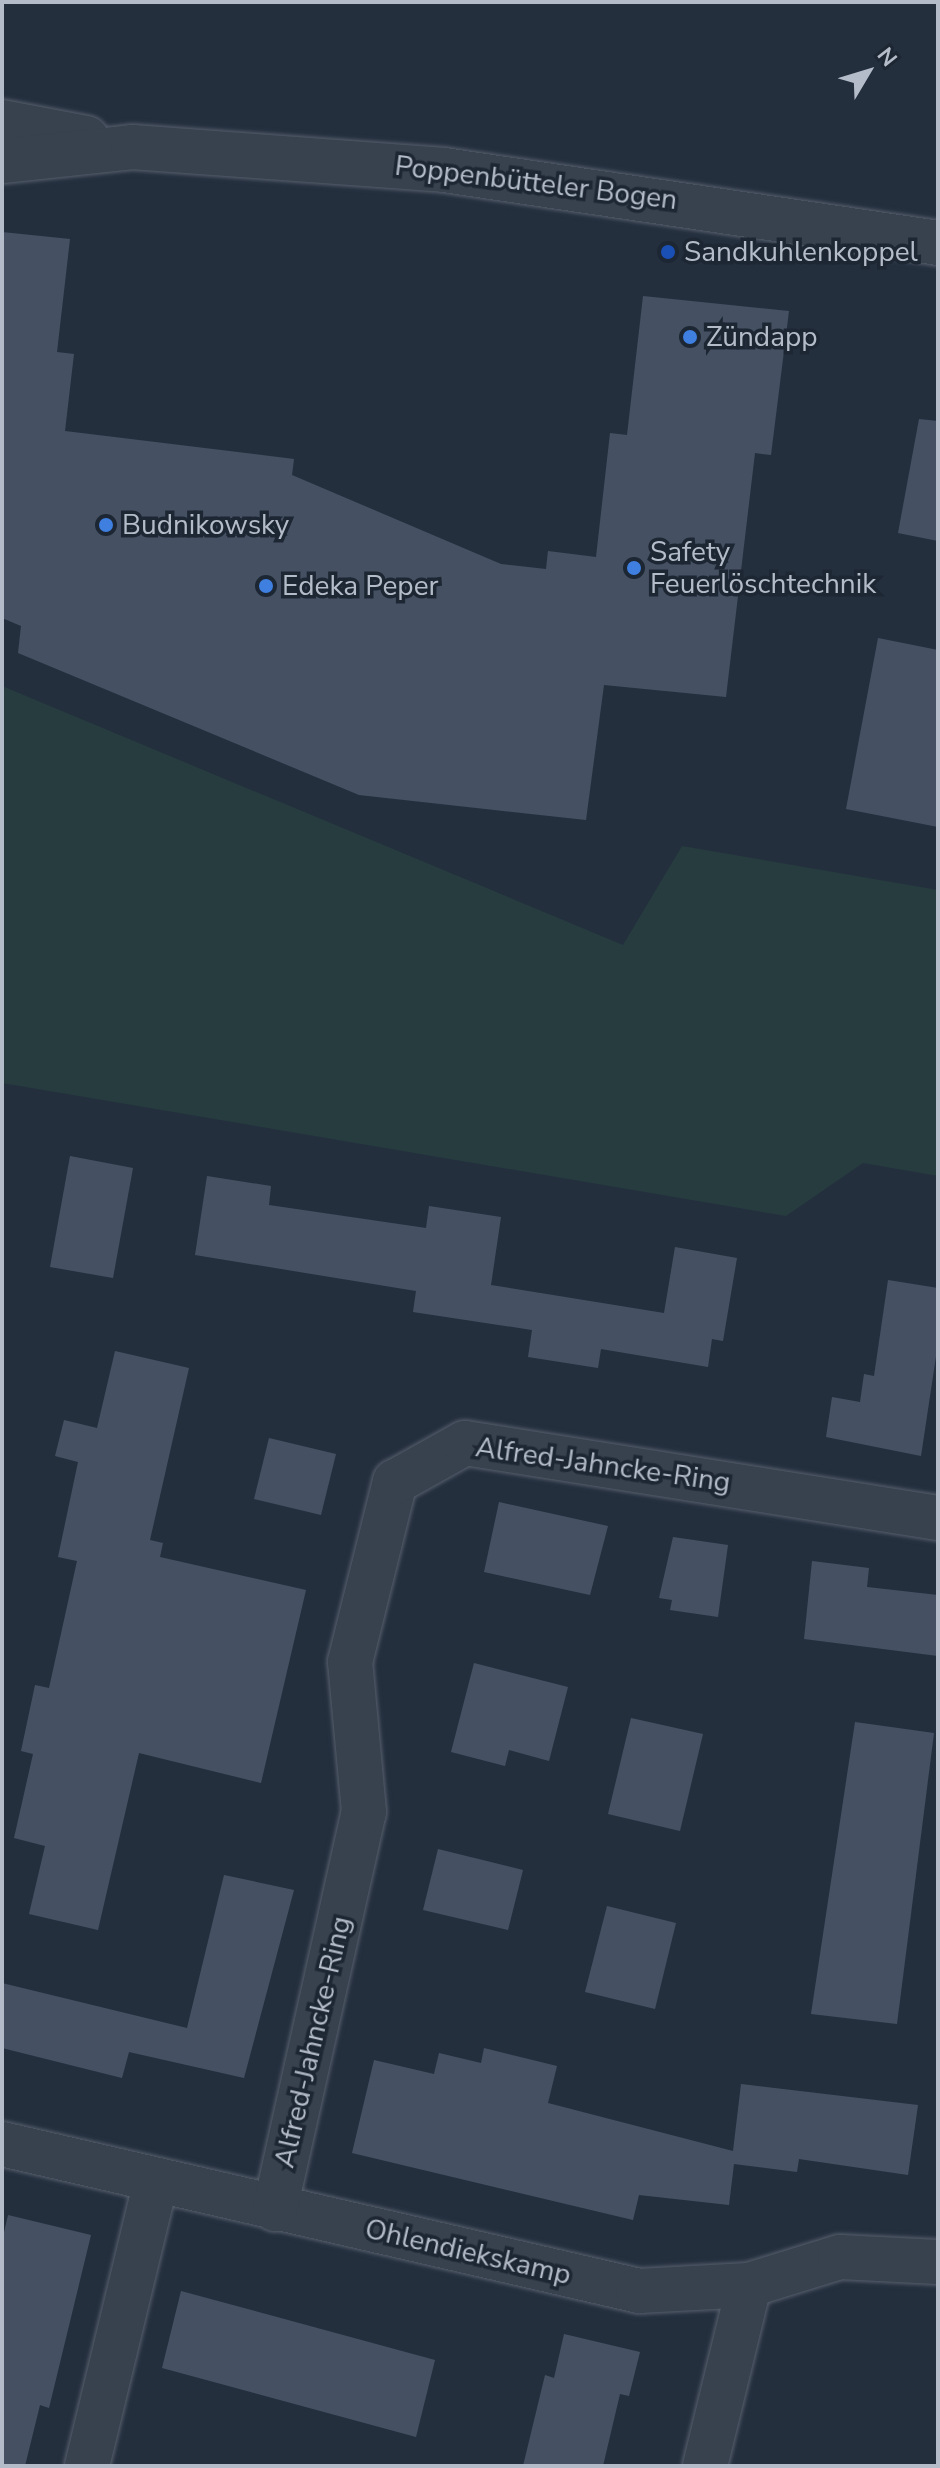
<!DOCTYPE html>
<html>
<head>
<meta charset="utf-8">
<style>
	body { margin:0 }
	#map { position:relative; width:940px; height:2468px; overflow:hidden; background:#242f3e; font-family:"Nunito Sans",sans-serif }
	div>[style] { position:absolute }
	.green>* { inset:0; background:#263c3f }
	.building>* { inset:0; background:#455162 }
	.roads { filter:drop-shadow(0 0 2px #565f6c) drop-shadow(0 0 2px #565f6c) }
	.minor>* { height:44px; margin:-22px; padding:0 22px; transform-origin:22px; border-radius:22px; background:#38414e }
	.dots>* { width:22px; height:22px; translate:-50% -50%; box-sizing:border-box; border:4px solid #1d2633; border-radius:50% }
	span { translate:-50% -50%; white-space:nowrap; text-align:center; line-height:1.15; -webkit-text-stroke:7px #1d2633; paint-order:stroke }
	.street-label { font-size:28px; color:#b4bcc9 }
	.poi-label { font-size:28px; color:#b4bcc9 }
	.left { translate:0 -50%; text-align:left }
	.frame { position:absolute; inset:0; border:4px solid #b4bcc9; pointer-events:none }
	.north { position:absolute; left:828px; top:32px; width:80px; height:80px; -webkit-text-stroke:6px #1d2633; paint-order:stroke; rotate:52deg; font-size:22px; font-weight:700; line-height:32px; text-align:center; color:#b4bcc9 }
	.north::after { content:''; display:block; margin:auto; width:28px; height:36px; background:#b4bcc9; clip-path:polygon(50% 0,100% 100%,50% 72%,0 100%) }
</style>
</head>
<body>
<div id="map">
	<div class="green">
		<i style="clip-path:polygon(2px 686px,623px 945px,682px 846px,938px 890px,938px 1176px,863px 1163px,786px 1216px,2px 1083px)"></i>
	</div>
	<div class="building">
		<i style="clip-path:polygon(2px 232px,70px 239px,57px 352px,74px 354px,65px 431px,294px 459px,292px 475px,501px 564px,546px 569px,548px 551px,596px 557px,610px 433px,627px 435px,643px 296px,789px 311px,771px 455px,755px 453px,726px 697px,604px 685px,586px 820px,359px 795px,18px 653px,21px 626px,2px 618px)"></i>
		<i style="clip-path:polygon(919px 419px,938px 421px,938px 541px,898px 533px)"></i>
		<i style="clip-path:polygon(878px 638px,938px 650px,938px 827px,846px 809px)"></i>
		<i style="clip-path:polygon(70px 1156px,133px 1168px,113px 1278px,50px 1267px)"></i>
		<i style="clip-path:polygon(207px 1176px,271px 1186px,269px 1205px,426px 1228px,429px 1206px,501px 1217px,491px 1285px,664px 1313px,675px 1247px,737px 1258px,723px 1341px,712px 1339px,708px 1367px,601px 1349px,598px 1368px,528px 1357px,532px 1330px,413px 1312px,416px 1291px,195px 1255px)"></i>
		<i style="clip-path:polygon(888px 1280px,938px 1288px,938px 1343px,921px 1456px,826px 1437px,832px 1397px,860px 1402px,864px 1374px,874px 1376px)"></i>
		<i style="clip-path:polygon(115px 1351px,189px 1368px,150px 1540px,163px 1543px,160px 1557px,306px 1590px,261px 1783px,139px 1753px,98px 1930px,29px 1914px,45px 1846px,14px 1838px,33px 1754px,21px 1751px,35px 1685px,49px 1688px,77px 1561px,58px 1557px,78px 1462px,55px 1456px,64px 1420px,97px 1428px)"></i>
		<i style="clip-path:polygon(269px 1438px,336px 1454px,321px 1515px,254px 1499px)"></i>
		<i style="clip-path:polygon(499px 1502px,608px 1526px,590px 1595px,484px 1572px)"></i>
		<i style="clip-path:polygon(673px 1537px,728px 1545px,718px 1617px,670px 1610px,672px 1600px,659px 1598px)"></i>
		<i style="clip-path:polygon(812px 1561px,869px 1568px,867px 1587px,938px 1595px,938px 1656px,804px 1639px)"></i>
		<i style="clip-path:polygon(474px 1663px,568px 1687px,549px 1761px,509px 1750px,505px 1766px,451px 1752px)"></i>
		<i style="clip-path:polygon(631px 1718px,703px 1734px,680px 1831px,608px 1814px)"></i>
		<i style="clip-path:polygon(855px 1722px,934px 1733px,897px 2024px,811px 2014px)"></i>
		<i style="clip-path:polygon(438px 1849px,523px 1870px,508px 1930px,423px 1910px)"></i>
		<i style="clip-path:polygon(224px 1875px,294px 1890px,244px 2078px,129px 2052px,122px 2078px,2px 2048px,2px 1983px,187px 2028px)"></i>
		<i style="clip-path:polygon(607px 1906px,676px 1923px,655px 2009px,585px 1992px)"></i>
		<i style="clip-path:polygon(484px 2048px,557px 2066px,548px 2103px,733px 2151px,741px 2084px,918px 2105px,908px 2175px,799px 2159px,797px 2172px,734px 2164px,729px 2205px,639px 2195px,633px 2220px,352px 2153px,374px 2060px,434px 2074px,439px 2053px,481px 2063px)"></i>
		<i style="clip-path:polygon(8px 2215px,91px 2235px,49px 2408px,40px 2405px,25px 2466px,2px 2466px,2px 2241px)"></i>
		<i style="clip-path:polygon(181px 2291px,435px 2360px,416px 2437px,162px 2368px)"></i>
		<i style="clip-path:polygon(564px 2334px,640px 2352px,629px 2396px,620px 2394px,603px 2466px,523px 2466px,545px 2375px,554px 2378px)"></i>
	</div>
	<div class="roads">
		<div class="minor">
			<i style="left:2px;top:122px;width:86px;rotate:10.8deg"></i>
			<i style="left:2px;top:161px;width:131px;rotate:-6.1deg"></i>
			<i style="left:132px;top:147px;width:313px;rotate:4.2deg"></i>
			<i style="left:444px;top:170px;width:499px;rotate:8.4deg"></i>
			<i style="left:2px;top:2144px;width:654px;rotate:12.99deg"></i>
			<i style="left:639px;top:2291px;width:110px;rotate:-3.1deg"></i>
			<i style="left:749px;top:2285px;width:95px;rotate:-17.1deg"></i>
			<i style="left:840px;top:2257px;width:98px;rotate:2.9deg"></i>
			<i style="left:275px;top:2209px;width:407px;rotate:-77.4deg"></i>
			<i style="left:364px;top:1812px;width:151px;rotate:-95.3deg"></i>
			<i style="left:350px;top:1662px;width:186px;rotate:-76deg"></i>
			<i style="left:395px;top:1482px;width:80px;rotate:-29.1deg"></i>
			<i style="left:465px;top:1443px;width:479px;rotate:9deg"></i>
			<i style="left:87px;top:2466px;width:294px;rotate:-76.4deg"></i>
			<i style="left:705px;top:2466px;width:186px;rotate:-76.3deg"></i>
		</div>
	</div>
	<div class="dots">
		<i style="left:668px;top:252px;background:#1a4fb4"></i>
		<i style="left:690px;top:337px;background:#3f7fe0"></i>
		<i style="left:106px;top:525px;background:#3f7fe0"></i>
		<i style="left:634px;top:568px;background:#3f7fe0"></i>
		<i style="left:266px;top:586px;background:#3f7fe0"></i>
	</div>
	<div class="street-label">
		<span style="left:536px;top:183px;rotate:7deg">Poppenbütteler Bogen</span>
		<span style="left:603px;top:1465px;rotate:8deg">Alfred-Jahncke-Ring</span>
		<span style="left:313px;top:2042px;rotate:-77deg">Alfred-Jahncke-Ring</span>
		<span style="left:468px;top:2252px;rotate:13deg">Ohlendiekskamp</span>
	</div>
	<div class="poi-label">
		<span class="left" style="left:684px;top:252px">Sandkuhlenkoppel</span>
		<span class="left" style="left:706px;top:337px">Zündapp</span>
		<span class="left" style="left:122px;top:525px">Budnikowsky</span>
		<span class="left" style="left:650px;top:568px">Safety<br>Feuerlöschtechnik</span>
		<span class="left" style="left:282px;top:586px">Edeka Peper</span>
	</div>
	<div class="frame"></div>
	<div class="north">N</div>
</div>
</body>
</html>
